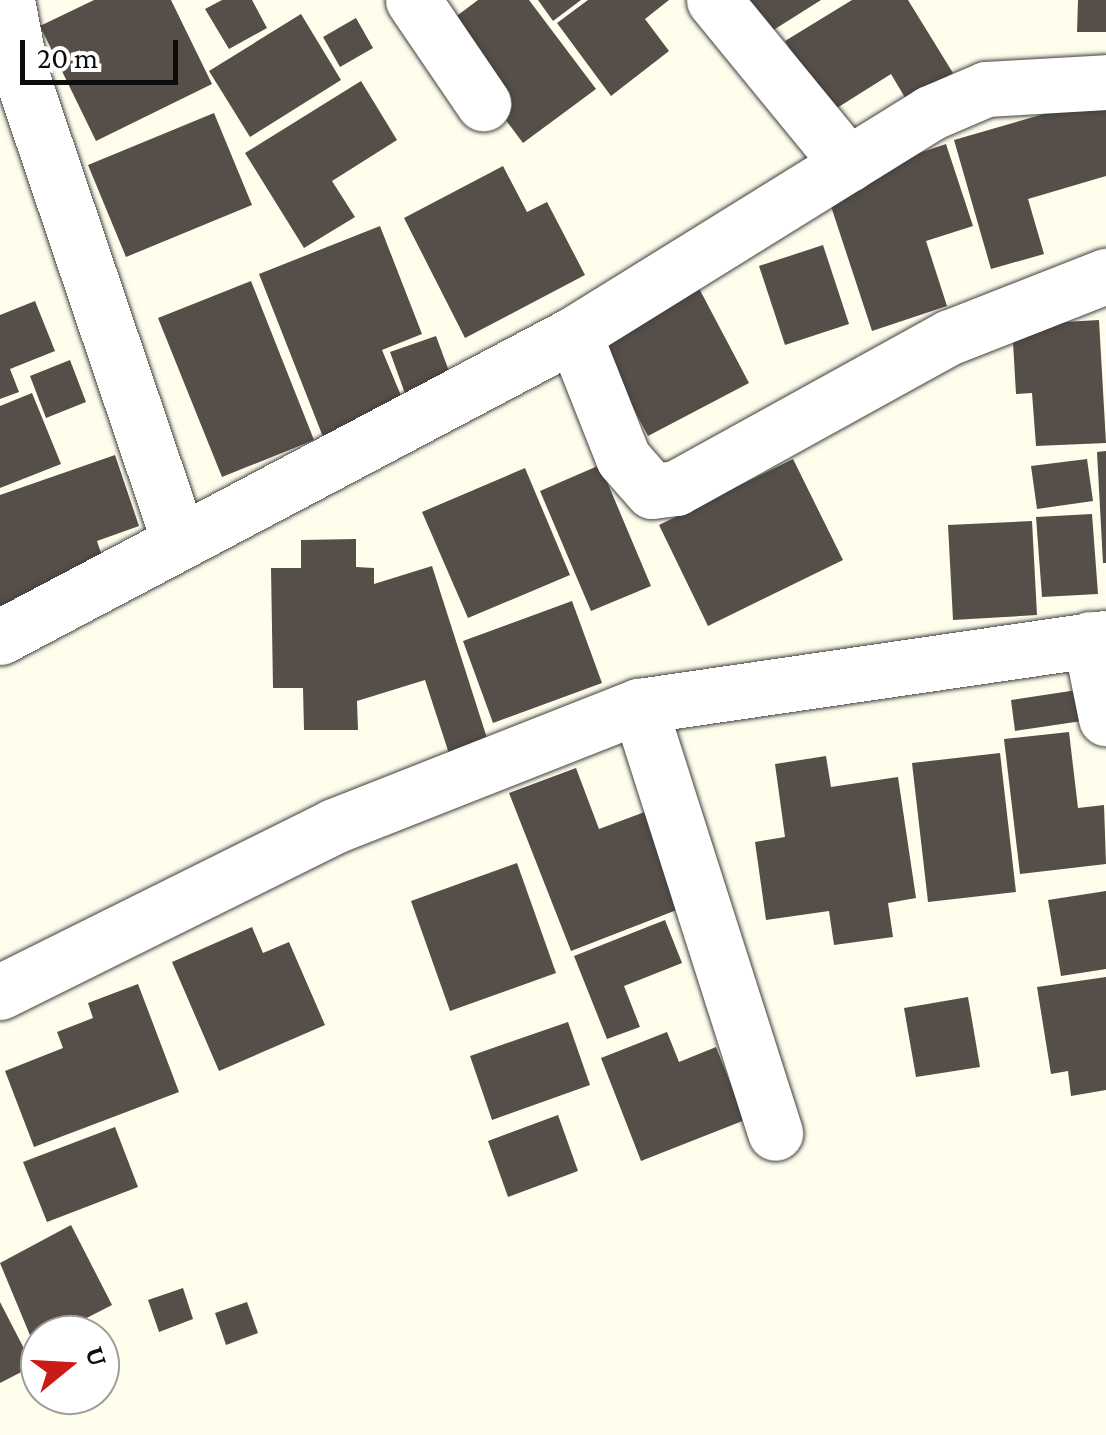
<!DOCTYPE html>
<html>
<head>
<meta charset="utf-8">
<style>
	body { margin:0 }
	#map { position:relative; width:1106px; height:1435px; overflow:hidden; background:#fffdec; font-family:"Crimson Pro",serif }
	div>[style] { position:absolute }
	.building>* { inset:0; background:#564e48 }
	.roads { filter:drop-shadow(0 0 2px #3f3f3f) drop-shadow(0 0 2px #3f3f3f) }
	.minor>* { height:55px; margin:-27.5px; padding:0 27.5px; transform-origin:27.5px; border-radius:27.5px; background:#fff }
	span { translate:-50% -50%; white-space:nowrap; text-align:center; line-height:1.15; -webkit-text-stroke:10px #fff; paint-order:stroke }
	.north { position:absolute; left:20px; top:1315px; width:100px; height:100px; box-sizing:border-box; background:#fff; border:2px solid #9e9e9e; border-radius:50%; rotate:72deg; font-size:28px; font-weight:700; line-height:40px; text-align:center; color:#0c0c0c }
	.north::after { content:''; display:block; margin:auto; width:35px; height:45px; background:#cb1b16; clip-path:polygon(50% 0,100% 100%,50% 72%,0 100%) }
	.scale { position:absolute; left:20px; top:40px; width:158px; height:45px; box-sizing:border-box; border:5px solid #0c0c0c; border-top:0; padding-left:12px; font-size:30px; line-height:35px; white-space:nowrap; color:#0c0c0c; -webkit-text-stroke:8px #fff; paint-order:stroke }
</style>
</head>
<body>
<div id="map">
	<div class="building">
		<i style="clip-path:polygon(94px 0,171px 0,212px 84px,96px 141px,40px 26px)"></i>
		<i style="clip-path:polygon(222px 0,252px 0,267px 28px,229px 49px,205px 9px)"></i>
		<i style="clip-path:polygon(478px 0,529px 0,596px 89px,523px 143px,438px 30px)"></i>
		<i style="clip-path:polygon(538px 0,581px 0,553px 21px)"></i>
		<i style="clip-path:polygon(588px 0,669px 0,645px 19px,669px 51px,611px 96px,557px 23px)"></i>
		<i style="clip-path:polygon(738px 0,821px 0,761px 38px)"></i>
		<i style="clip-path:polygon(852px 0,908px 0,953px 73px,907px 101px,891px 74px,829px 113px,785px 41px)"></i>
		<i style="clip-path:polygon(1078px 0,1106px 0,1106px 32px,1077px 32px)"></i>
		<i style="clip-path:polygon(301px 14px,341px 80px,250px 137px,209px 71px)"></i>
		<i style="clip-path:polygon(356px 18px,373px 48px,340px 67px,323px 37px)"></i>
		<i style="clip-path:polygon(361px 81px,397px 140px,332px 181px,355px 217px,304px 248px,245px 153px)"></i>
		<i style="clip-path:polygon(1106px 96px,1106px 176px,1028px 199px,1044px 254px,991px 269px,954px 140px)"></i>
		<i style="clip-path:polygon(214px 113px,252px 205px,126px 257px,88px 165px)"></i>
		<i style="clip-path:polygon(946px 144px,973px 226px,926px 241px,947px 306px,872px 331px,824px 185px)"></i>
		<i style="clip-path:polygon(503px 166px,527px 212px,547px 202px,585px 275px,465px 338px,404px 218px)"></i>
		<i style="clip-path:polygon(380px 226px,422px 334px,382px 350px,407px 410px,325px 442px,259px 274px)"></i>
		<i style="clip-path:polygon(823px 245px,849px 324px,785px 345px,759px 266px)"></i>
		<i style="clip-path:polygon(692px 275px,749px 383px,648px 436px,591px 328px)"></i>
		<i style="clip-path:polygon(251px 281px,314px 440px,222px 477px,158px 318px)"></i>
		<i style="clip-path:polygon(35px 301px,55px 351px,10px 369px,19px 392px,0 399px,0 315px)"></i>
		<i style="clip-path:polygon(1099px 320px,1106px 443px,1036px 446px,1032px 393px,1016px 394px,1012px 325px)"></i>
		<i style="clip-path:polygon(436px 336px,453px 382px,407px 399px,390px 352px)"></i>
		<i style="clip-path:polygon(70px 360px,86px 402px,46px 418px,30px 376px)"></i>
		<i style="clip-path:polygon(32px 393px,61px 464px,0 488px,0 406px)"></i>
		<i style="clip-path:polygon(1106px 451px,1106px 563px,1103px 563px,1097px 452px)"></i>
		<i style="clip-path:polygon(115px 455px,139px 526px,97px 541px,107px 571px,0 608px,0 495px)"></i>
		<i style="clip-path:polygon(793px 459px,843px 560px,708px 626px,659px 525px)"></i>
		<i style="clip-path:polygon(1087px 459px,1093px 501px,1037px 509px,1031px 466px)"></i>
		<i style="clip-path:polygon(600px 465px,651px 586px,591px 611px,540px 491px)"></i>
		<i style="clip-path:polygon(525px 468px,570px 575px,468px 618px,422px 512px)"></i>
		<i style="clip-path:polygon(1092px 514px,1098px 594px,1042px 597px,1036px 517px)"></i>
		<i style="clip-path:polygon(1032px 521px,1037px 615px,953px 620px,948px 525px)"></i>
		<i style="clip-path:polygon(356px 539px,356px 567px,374px 568px,374px 584px,432px 566px,494px 760px,455px 772px,425px 680px,357px 701px,358px 730px,304px 730px,303px 688px,273px 688px,271px 568px,301px 568px,301px 540px)"></i>
		<i style="clip-path:polygon(572px 601px,602px 683px,493px 723px,463px 641px)"></i>
		<i style="clip-path:polygon(1077px 690px,1082px 721px,1015px 731px,1011px 700px)"></i>
		<i style="clip-path:polygon(1069px 732px,1078px 808px,1104px 805px,1106px 864px,1020px 874px,1004px 739px)"></i>
		<i style="clip-path:polygon(1000px 753px,1016px 892px,928px 902px,912px 763px)"></i>
		<i style="clip-path:polygon(826px 756px,831px 787px,898px 777px,916px 898px,888px 903px,893px 937px,834px 945px,829px 911px,766px 920px,755px 842px,785px 837px,775px 764px)"></i>
		<i style="clip-path:polygon(576px 768px,599px 829px,650px 810px,687px 906px,571px 951px,509px 793px)"></i>
		<i style="clip-path:polygon(517px 863px,556px 973px,450px 1011px,411px 901px)"></i>
		<i style="clip-path:polygon(1106px 891px,1106px 969px,1061px 976px,1048px 900px)"></i>
		<i style="clip-path:polygon(665px 920px,682px 963px,624px 986px,640px 1027px,607px 1039px,574px 956px)"></i>
		<i style="clip-path:polygon(252px 927px,263px 953px,289px 942px,325px 1025px,219px 1071px,172px 962px)"></i>
		<i style="clip-path:polygon(1106px 977px,1106px 1090px,1071px 1096px,1068px 1071px,1051px 1074px,1037px 987px)"></i>
		<i style="clip-path:polygon(138px 984px,179px 1092px,34px 1147px,5px 1071px,63px 1048px,57px 1032px,93px 1018px,88px 1003px)"></i>
		<i style="clip-path:polygon(968px 997px,980px 1067px,916px 1077px,904px 1008px)"></i>
		<i style="clip-path:polygon(568px 1022px,590px 1085px,492px 1120px,470px 1056px)"></i>
		<i style="clip-path:polygon(667px 1032px,679px 1062px,716px 1047px,745px 1120px,641px 1161px,601px 1058px)"></i>
		<i style="clip-path:polygon(558px 1115px,578px 1171px,508px 1197px,488px 1141px)"></i>
		<i style="clip-path:polygon(115px 1127px,138px 1187px,47px 1222px,23px 1162px)"></i>
		<i style="clip-path:polygon(71px 1225px,112px 1305px,34px 1345px,0 1263px)"></i>
		<i style="clip-path:polygon(183px 1288px,193px 1319px,159px 1332px,148px 1300px)"></i>
		<i style="clip-path:polygon(0 1302px,33px 1366px,0 1383px)"></i>
		<i style="clip-path:polygon(247px 1302px,258px 1333px,226px 1345px,215px 1313px)"></i>
	</div>
	<div class="roads">
		<div class="minor">
			<i style="left:7px;top:0;width:75px;rotate:79.3deg"></i>
			<i style="left:21px;top:74px;width:493px;rotate:71.3deg"></i>
			<i style="left:413px;top:0;width:125px;rotate:55.8deg"></i>
			<i style="left:714px;top:0;width:212px;rotate:50.7deg"></i>
			<i style="left:574px;top:334px;width:133px;rotate:68.4deg"></i>
			<i style="left:623px;top:458px;width:44px;rotate:48.7deg"></i>
			<i style="left:652px;top:491px;width:24px;rotate:-7deg"></i>
			<i style="left:676px;top:488px;width:313px;rotate:-28.9deg"></i>
			<i style="left:950px;top:337px;width:168px;rotate:-21.4deg"></i>
			<i style="left:0;top:637px;width:649px;rotate:-27.83deg"></i>
			<i style="left:574px;top:334px;width:419px;rotate:-31.8deg"></i>
			<i style="left:930px;top:113px;width:61px;rotate:-23.2deg"></i>
			<i style="left:986px;top:89px;width:120px;rotate:-3.3deg"></i>
			<i style="left:1090px;top:639px;width:81px;rotate:78.6deg"></i>
			<i style="left:639px;top:706px;width:448px;rotate:72.3deg"></i>
			<i style="left:0;top:992px;width:373px;rotate:-26.4deg"></i>
			<i style="left:334px;top:826px;width:328px;rotate:-21.5deg"></i>
			<i style="left:639px;top:706px;width:472px;rotate:-8.3deg"></i>
		</div>
	</div>
	<div class="north">U</div>
	<div class="scale">20 m</div>
</div>
</body>
</html>
